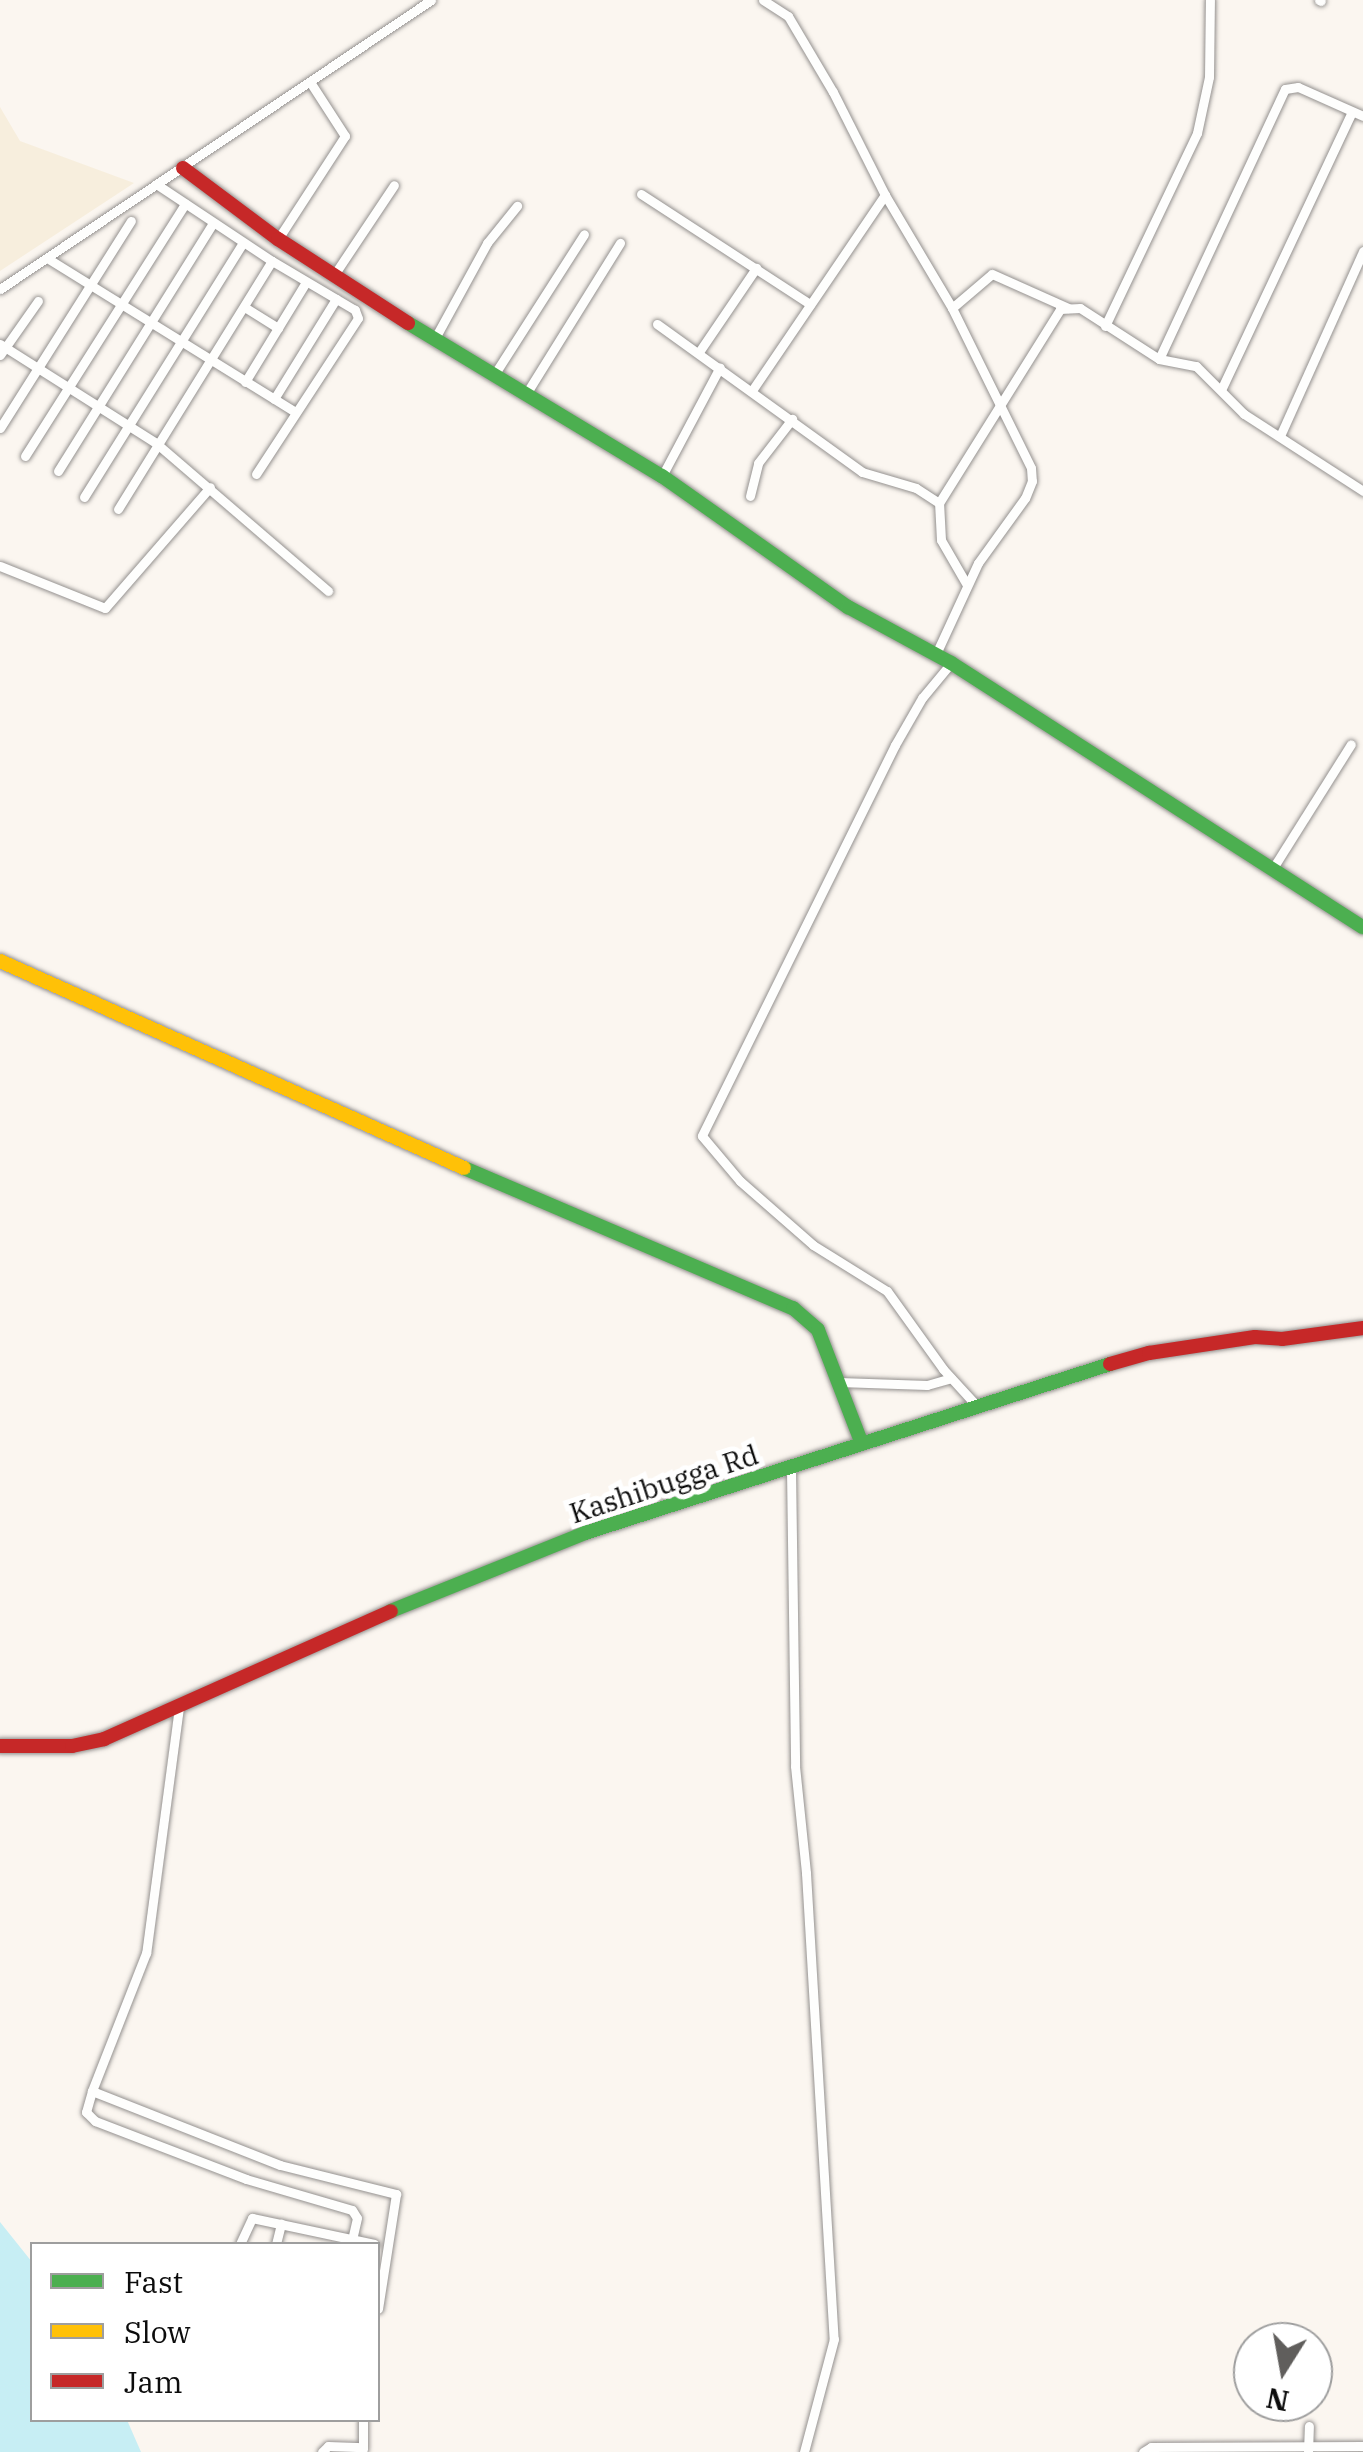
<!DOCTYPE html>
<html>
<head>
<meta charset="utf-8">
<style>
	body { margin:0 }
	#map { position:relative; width:1363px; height:2452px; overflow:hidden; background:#fbf6f0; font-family:"IBM Plex Serif",serif }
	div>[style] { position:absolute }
	.farmland>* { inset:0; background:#f7eedd }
	.water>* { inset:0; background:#c7eef4 }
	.roads { filter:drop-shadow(0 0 2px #94918f) drop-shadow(0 0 2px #94918f) }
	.street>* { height:9px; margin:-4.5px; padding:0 4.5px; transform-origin:4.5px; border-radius:4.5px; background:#fefefd }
	.fast>* { height:14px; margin:-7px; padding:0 7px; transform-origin:7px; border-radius:7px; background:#4caf50 }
	.slow>* { height:14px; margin:-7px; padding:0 7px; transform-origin:7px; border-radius:7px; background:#ffc107 }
	.jam>* { height:14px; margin:-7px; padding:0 7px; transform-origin:7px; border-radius:7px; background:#c62828 }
	span { translate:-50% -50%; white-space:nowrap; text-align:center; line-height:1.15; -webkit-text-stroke:10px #fff; paint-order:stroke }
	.street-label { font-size:28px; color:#0c0c0c }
	.legend { position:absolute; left:30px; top:2242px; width:350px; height:180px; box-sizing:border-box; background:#fff; border:2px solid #9e9e9e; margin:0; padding:12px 18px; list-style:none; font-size:30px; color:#0c0c0c }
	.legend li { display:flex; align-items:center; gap:20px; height:50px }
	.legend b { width:50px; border:2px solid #9e9e9e }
	.north { position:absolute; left:1233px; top:2322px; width:100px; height:100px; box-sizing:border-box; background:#fff; border:2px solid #9e9e9e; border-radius:50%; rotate:191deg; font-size:28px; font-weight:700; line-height:40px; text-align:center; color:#0c0c0c }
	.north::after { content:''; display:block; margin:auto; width:35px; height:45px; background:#605e5c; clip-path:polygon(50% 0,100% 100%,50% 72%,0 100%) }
</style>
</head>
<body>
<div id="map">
	<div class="farmland">
		<i style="clip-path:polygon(0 107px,20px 141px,134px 183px,0 271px)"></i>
	</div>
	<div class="water">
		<i style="clip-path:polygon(0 2222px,32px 2262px,32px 2420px,127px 2420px,141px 2452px,0 2452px)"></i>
	</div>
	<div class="roads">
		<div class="street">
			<i style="left:763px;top:0;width:30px;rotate:33deg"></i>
			<i style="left:788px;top:16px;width:88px;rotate:59.4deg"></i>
			<i style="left:833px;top:92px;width:115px;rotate:63.2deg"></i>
			<i style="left:885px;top:195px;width:131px;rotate:59.3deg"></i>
			<i style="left:952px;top:308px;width:178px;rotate:63.7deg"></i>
			<i style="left:1031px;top:468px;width:13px;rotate:86deg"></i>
			<i style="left:1032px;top:481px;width:18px;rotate:112deg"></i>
			<i style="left:1025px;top:498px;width:80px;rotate:125.9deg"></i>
			<i style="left:978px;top:563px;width:102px;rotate:114.8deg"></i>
			<i style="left:1319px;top:0;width:2px;rotate:27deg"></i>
			<i style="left:641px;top:194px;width:202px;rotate:33.1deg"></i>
			<i style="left:278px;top:239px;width:123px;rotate:-57deg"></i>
			<i style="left:345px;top:136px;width:64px;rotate:-122.9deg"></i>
			<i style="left:47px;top:258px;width:292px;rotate:31.8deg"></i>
			<i style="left:334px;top:275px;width:108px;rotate:-56.3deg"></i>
			<i style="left:0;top:289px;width:519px;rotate:-33.84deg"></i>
			<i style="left:246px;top:308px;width:38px;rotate:32deg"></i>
			<i style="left:952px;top:308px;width:52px;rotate:-40.4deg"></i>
			<i style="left:992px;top:274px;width:83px;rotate:24.1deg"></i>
			<i style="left:657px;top:324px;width:253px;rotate:35.8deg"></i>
			<i style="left:862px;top:472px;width:56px;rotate:16.5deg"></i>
			<i style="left:916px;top:488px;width:27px;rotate:33deg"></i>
			<i style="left:1105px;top:326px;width:214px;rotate:-64.5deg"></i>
			<i style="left:1197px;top:133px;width:57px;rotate:-77.9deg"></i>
			<i style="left:1209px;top:77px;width:77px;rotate:-89.3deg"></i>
			<i style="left:434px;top:340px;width:111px;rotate:-61.3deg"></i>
			<i style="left:487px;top:243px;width:48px;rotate:-51deg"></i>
			<i style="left:0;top:344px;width:185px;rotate:32.4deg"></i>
			<i style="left:156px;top:443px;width:227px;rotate:40.7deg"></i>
			<i style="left:699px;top:352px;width:102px;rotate:-55.8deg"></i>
			<i style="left:0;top:355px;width:66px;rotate:-54.9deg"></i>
			<i style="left:1159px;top:359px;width:298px;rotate:-65deg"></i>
			<i style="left:1285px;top:89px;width:13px;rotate:-9deg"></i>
			<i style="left:1298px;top:87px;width:71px;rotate:24deg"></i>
			<i style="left:494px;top:375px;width:167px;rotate:-57.4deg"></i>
			<i style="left:245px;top:382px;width:117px;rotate:-58.6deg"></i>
			<i style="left:753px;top:389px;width:235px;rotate:-55.8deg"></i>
			<i style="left:1221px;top:390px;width:307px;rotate:-64.8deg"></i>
			<i style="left:526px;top:394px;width:178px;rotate:-58.1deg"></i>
			<i style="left:274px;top:399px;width:118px;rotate:-58.2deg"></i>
			<i style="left:0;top:428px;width:245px;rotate:-57.7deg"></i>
			<i style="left:1280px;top:436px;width:203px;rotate:-65.8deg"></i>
			<i style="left:25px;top:456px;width:299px;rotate:-57.6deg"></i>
			<i style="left:58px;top:471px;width:292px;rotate:-58deg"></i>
			<i style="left:256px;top:474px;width:186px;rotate:-56.8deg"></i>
			<i style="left:358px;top:318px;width:9px;rotate:-111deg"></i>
			<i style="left:355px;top:310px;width:96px;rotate:-149.4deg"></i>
			<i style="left:662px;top:476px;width:123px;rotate:-62deg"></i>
			<i style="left:750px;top:496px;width:34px;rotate:-76deg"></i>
			<i style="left:758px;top:463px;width:56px;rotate:-52.3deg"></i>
			<i style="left:84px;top:497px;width:300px;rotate:-58deg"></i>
			<i style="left:118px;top:509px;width:292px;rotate:-58.2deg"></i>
			<i style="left:272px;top:261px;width:139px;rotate:-146.4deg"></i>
			<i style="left:0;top:566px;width:113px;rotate:21.8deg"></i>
			<i style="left:105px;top:608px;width:160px;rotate:-49deg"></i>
			<i style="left:967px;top:585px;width:52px;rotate:-120deg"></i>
			<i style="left:941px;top:540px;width:37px;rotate:-93deg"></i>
			<i style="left:939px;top:503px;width:229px;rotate:-58deg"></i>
			<i style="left:1060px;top:309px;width:20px;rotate:-3deg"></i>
			<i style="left:1080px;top:308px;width:94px;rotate:32.8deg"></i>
			<i style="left:1159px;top:359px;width:38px;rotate:11deg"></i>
			<i style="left:1196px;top:366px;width:68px;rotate:45deg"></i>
			<i style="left:1244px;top:414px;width:142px;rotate:32.9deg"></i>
			<i style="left:951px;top:663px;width:45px;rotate:129.6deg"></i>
			<i style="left:922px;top:698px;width:54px;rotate:119.9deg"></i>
			<i style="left:895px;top:745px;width:436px;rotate:116.3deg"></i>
			<i style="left:702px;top:1136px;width:59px;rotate:49.8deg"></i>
			<i style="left:740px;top:1181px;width:97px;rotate:41.2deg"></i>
			<i style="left:813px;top:1245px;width:87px;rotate:31.9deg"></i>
			<i style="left:887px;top:1291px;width:96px;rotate:54.3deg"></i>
			<i style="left:943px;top:1369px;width:49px;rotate:47.5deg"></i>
			<i style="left:1273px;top:868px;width:146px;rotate:-57.8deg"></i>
			<i style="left:839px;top:1382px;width:88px;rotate:2deg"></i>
			<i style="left:927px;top:1385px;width:25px;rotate:-16deg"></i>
			<i style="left:791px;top:1469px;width:297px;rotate:89.2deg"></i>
			<i style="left:795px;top:1766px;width:108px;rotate:84.1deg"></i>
			<i style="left:806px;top:1873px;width:467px;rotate:86.6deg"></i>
			<i style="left:834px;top:2339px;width:117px;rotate:104.9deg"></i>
			<i style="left:179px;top:1707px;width:248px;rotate:97.6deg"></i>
			<i style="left:146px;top:1953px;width:148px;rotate:111.4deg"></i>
			<i style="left:92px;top:2091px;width:202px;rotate:21.5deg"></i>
			<i style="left:280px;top:2165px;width:120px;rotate:14deg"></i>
			<i style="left:396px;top:2194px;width:116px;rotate:98.9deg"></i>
			<i style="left:92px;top:2091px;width:22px;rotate:106deg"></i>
			<i style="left:86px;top:2112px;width:13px;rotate:45deg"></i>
			<i style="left:95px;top:2121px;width:162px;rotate:21deg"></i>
			<i style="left:246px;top:2179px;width:110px;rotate:16.3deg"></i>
			<i style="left:352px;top:2210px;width:9px;rotate:58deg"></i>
			<i style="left:357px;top:2218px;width:23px;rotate:103deg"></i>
			<i style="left:240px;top:2244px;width:29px;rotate:-65deg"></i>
			<i style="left:252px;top:2218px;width:125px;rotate:12deg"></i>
			<i style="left:276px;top:2244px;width:21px;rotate:-76deg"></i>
			<i style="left:363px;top:2449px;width:29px;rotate:-90deg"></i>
			<i style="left:322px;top:2452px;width:8px;rotate:-45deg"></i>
			<i style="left:328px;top:2446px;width:35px;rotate:2deg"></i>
			<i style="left:1143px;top:2452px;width:9px;rotate:-32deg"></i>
			<i style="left:1151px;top:2447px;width:212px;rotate:-0.3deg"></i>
			<i style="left:1308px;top:2452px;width:26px;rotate:-88deg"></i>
		</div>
		<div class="fast">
			<i style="left:408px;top:323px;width:297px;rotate:31.1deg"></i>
			<i style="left:662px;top:476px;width:228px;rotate:35.2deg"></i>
			<i style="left:848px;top:607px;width:117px;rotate:28.5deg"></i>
			<i style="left:951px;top:663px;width:489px;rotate:32.7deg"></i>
			<i style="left:464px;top:1168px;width:358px;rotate:23.1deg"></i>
			<i style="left:793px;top:1308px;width:33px;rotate:41deg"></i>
			<i style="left:818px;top:1330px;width:122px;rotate:68.9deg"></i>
			<i style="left:391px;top:1611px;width:209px;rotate:-21.9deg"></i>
			<i style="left:585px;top:1533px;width:552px;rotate:-17.84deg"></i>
		</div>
		<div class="slow">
			<i style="left:0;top:961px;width:508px;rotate:24.04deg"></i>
		</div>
		<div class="jam">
			<i style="left:183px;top:168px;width:119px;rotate:36.8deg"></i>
			<i style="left:278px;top:239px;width:155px;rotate:32.9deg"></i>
			<i style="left:1110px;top:1364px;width:41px;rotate:-15.8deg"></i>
			<i style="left:1149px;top:1353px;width:107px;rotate:-8.6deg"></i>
			<i style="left:1255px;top:1337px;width:27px;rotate:4deg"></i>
			<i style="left:1282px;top:1339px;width:82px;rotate:-7.7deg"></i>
			<i style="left:0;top:1746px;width:72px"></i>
			<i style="left:72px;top:1746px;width:33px;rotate:-12deg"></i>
			<i style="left:104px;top:1739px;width:314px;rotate:-24deg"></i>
		</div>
	</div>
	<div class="street-label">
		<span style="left:664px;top:1484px;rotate:-18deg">Kashibugga Rd</span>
	</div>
	<ul class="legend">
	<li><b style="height:12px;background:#4caf50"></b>Fast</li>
	<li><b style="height:12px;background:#ffc107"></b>Slow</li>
	<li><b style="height:12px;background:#c62828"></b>Jam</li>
	</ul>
	<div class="north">N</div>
</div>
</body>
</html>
